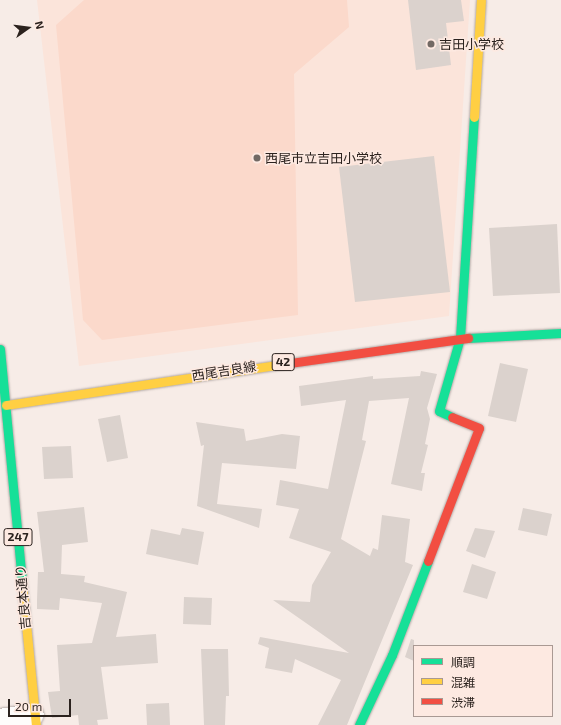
<!DOCTYPE html>
<html>
<head>
<meta charset="utf-8">
<style>
	body { margin:0 }
	#map { position:relative; width:561px; height:725px; overflow:hidden; background:#f7ece7; font-family:"Exo 2","Noto Sans JP",sans-serif }
	div>[style] { position:absolute }
	.built>* { inset:0; background:#fbe4da }
	.green>* { inset:0; background:#fbd9cb }
	.building>* { inset:0; background:#dbd2cd }
	.roads { filter:drop-shadow(0 0 1px #b3a9a6) drop-shadow(0 0 1px #b3a9a6) }
	.street>* { height:22px; margin:-11px; padding:0 11px; transform-origin:11px; border-radius:11px; background:#fefcfb }
	.fast>* { height:9px; margin:-4.5px; padding:0 4.5px; transform-origin:4.5px; border-radius:4.5px; background:#16e098 }
	.slow>* { height:9px; margin:-4.5px; padding:0 4.5px; transform-origin:4.5px; border-radius:4.5px; background:#ffcf43 }
	.jam>* { height:9px; margin:-4.5px; padding:0 4.5px; transform-origin:4.5px; border-radius:4.5px; background:#f24e42 }
	.dots>* { width:11px; height:11px; translate:-50% -50%; box-sizing:border-box; border:2px solid #fde9e1; border-radius:50% }
	span { translate:-50% -50%; white-space:nowrap; text-align:center; line-height:1.15; -webkit-text-stroke:3px #fde9e1; paint-order:stroke }
	.shield-label span { padding:1px 3px; background:#fde9e1; border:1px solid; border-radius:3px; -webkit-text-stroke-width:0 }
	.shield-label { font-size:12px; color:#2b221e; font-weight:700 }
	.poi-label { font-size:13px; color:#2b221e }
	.left { translate:0 -50%; text-align:left }
	.street-label { font-size:13px; color:#2b221e }
	.legend { position:absolute; left:413px; top:645px; width:140px; height:72px; box-sizing:border-box; background:#fde9e1; border:1px solid #a99993; margin:0; padding:5px 7px; list-style:none; font-size:12px; color:#2b221e }
	.legend li { display:flex; align-items:center; gap:8px; height:20px }
	.legend b { width:20px; border:1px solid #a99993 }
	.north { position:absolute; left:8px; top:8px; width:40px; height:40px; -webkit-text-stroke:3px #fde9e1; paint-order:stroke; rotate:76deg; font-size:11px; font-weight:700; line-height:16px; text-align:center; color:#2b221e }
	.north::after { content:''; display:block; margin:auto; width:14px; height:18px; background:#2b221e; clip-path:polygon(50% 0,100% 100%,50% 72%,0 100%) }
	.scale { position:absolute; left:8px; top:699px; width:63px; height:18px; box-sizing:border-box; border:2px solid #2b221e; border-top:0; padding-left:5px; font-size:12px; line-height:14px; white-space:nowrap; color:#2b221e; -webkit-text-stroke:3px #fde9e1; paint-order:stroke }
</style>
</head>
<body>
<div id="map">
	<div class="built">
		<i style="clip-path:polygon(37px 0,470px 0,449px 316px,79px 366px)"></i>
	</div>
	<div class="green">
		<i style="clip-path:polygon(84px 0,347px 0,349px 27px,294px 74px,298px 315px,102px 340px,83px 320px,56px 25px)"></i>
	</div>
	<div class="building">
		<i style="clip-path:polygon(408px 0,461px 0,464px 21px,446px 23px,451px 65px,416px 70px)"></i>
		<i style="clip-path:polygon(434px 156px,450px 292px,355px 302px,339px 167px)"></i>
		<i style="clip-path:polygon(557px 224px,560px 293px,493px 296px,489px 228px)"></i>
		<i style="clip-path:polygon(500px 363px,528px 369px,516px 422px,488px 416px)"></i>
		<i style="clip-path:polygon(421px 371px,437px 374px,427px 408px,430px 419px,425px 444px,428px 445px,421px 473px,425px 473px,422px 491px,391px 484px,409px 398px,369px 401px,362px 440px,366px 441px,341px 539px,370px 556px,373px 548px,378px 550px,382px 515px,410px 519px,405px 562px,413px 565px,347px 725px,318px 725px,341px 680px,295px 659px,292px 673px,265px 668px,269px 648px,258px 644px,260px 637px,349px 653px,273px 600px,310px 602px,312px 585px,331px 552px,289px 538px,299px 509px,276px 505px,280px 480px,328px 489px,346px 400px,301px 406px,299px 386px,373px 376px,373px 379px,420px 376px)"></i>
		<i style="clip-path:polygon(120px 415px,128px 458px,107px 462px,98px 419px)"></i>
		<i style="clip-path:polygon(196px 422px,244px 429px,246px 441px,282px 434px,300px 436px,296px 469px,222px 463px,217px 504px,262px 509px,259px 528px,197px 506px,204px 445px,201px 446px)"></i>
		<i style="clip-path:polygon(71px 446px,73px 478px,44px 479px,42px 447px)"></i>
		<i style="clip-path:polygon(84px 507px,88px 542px,62px 545px,61px 574px,85px 576px,84px 582px,127px 592px,116px 637px,156px 634px,158px 663px,101px 667px,108px 719px,97px 720px,98px 725px,79px 725px,78px 715px,52px 718px,48px 692px,60px 691px,57px 645px,92px 643px,102px 603px,60px 598px,59px 610px,37px 609px,37px 600px,38px 572px,44px 572px,37px 512px)"></i>
		<i style="clip-path:polygon(523px 508px,552px 514px,547px 536px,518px 530px)"></i>
		<i style="clip-path:polygon(182px 528px,204px 532px,198px 565px,146px 554px,151px 529px,180px 535px)"></i>
		<i style="clip-path:polygon(475px 528px,495px 531px,485px 558px,466px 551px)"></i>
		<i style="clip-path:polygon(472px 564px,496px 572px,487px 599px,463px 592px)"></i>
		<i style="clip-path:polygon(184px 597px,212px 598px,211px 625px,183px 624px)"></i>
		<i style="clip-path:polygon(411px 639px,414px 640px,414px 661px,405px 657px)"></i>
		<i style="clip-path:polygon(201px 649px,228px 649px,229px 696px,226px 696px,225px 725px,204px 725px)"></i>
		<i style="clip-path:polygon(169px 703px,170px 725px,147px 725px,146px 704px)"></i>
	</div>
	<div class="roads">
		<div class="street">
			<i style="left:0;top:720px;width:33px;rotate:-9deg"></i>
		</div>
		<div class="fast">
			<i style="left:468px;top:338px;width:93px;rotate:-3.1deg"></i>
			<i style="left:0;top:349px;width:235px;rotate:84.6deg"></i>
			<i style="left:452px;top:417px;width:14px;rotate:-155deg"></i>
			<i style="left:439px;top:411px;width:76px;rotate:-74deg"></i>
			<i style="left:460px;top:338px;width:221px;rotate:-86.4deg"></i>
			<i style="left:359px;top:725px;width:77px;rotate:-64.8deg"></i>
			<i style="left:392px;top:655px;width:101px;rotate:-69deg"></i>
		</div>
		<div class="slow">
			<i style="left:474px;top:117px;width:117px;rotate:-86.6deg"></i>
			<i style="left:6px;top:405px;width:287px;rotate:-8.4deg"></i>
			<i style="left:22px;top:583px;width:143px;rotate:84.4deg"></i>
		</div>
		<div class="jam">
			<i style="left:290px;top:363px;width:180px;rotate:-8deg"></i>
			<i style="left:428px;top:561px;width:142px;rotate:-69deg"></i>
			<i style="left:479px;top:428px;width:29px;rotate:-158deg"></i>
		</div>
	</div>
	<div class="dots">
		<i style="left:431px;top:44px;background:#726964"></i>
		<i style="left:257px;top:158px;background:#726964"></i>
	</div>
	<div class="shield-label">
		<span style="left:283px;top:362px">42</span>
		<span style="left:18px;top:537px">247</span>
	</div>
	<div class="poi-label">
		<span class="left" style="left:439px;top:44px">吉田小学校</span>
		<span class="left" style="left:265px;top:158px">西尾市立吉田小学校</span>
	</div>
	<div class="street-label">
		<span style="left:224px;top:371px;rotate:-9deg">西尾吉良線</span>
		<span style="left:23px;top:597px;rotate:-95deg">吉良本通り</span>
	</div>
	<ul class="legend">
	<li><b style="height:5px;background:#16e098"></b>順調</li>
	<li><b style="height:5px;background:#ffcf43"></b>混雑</li>
	<li><b style="height:5px;background:#f24e42"></b>渋滞</li>
	</ul>
	<div class="north">N</div>
	<div class="scale">20 m</div>
</div>
</body>
</html>
